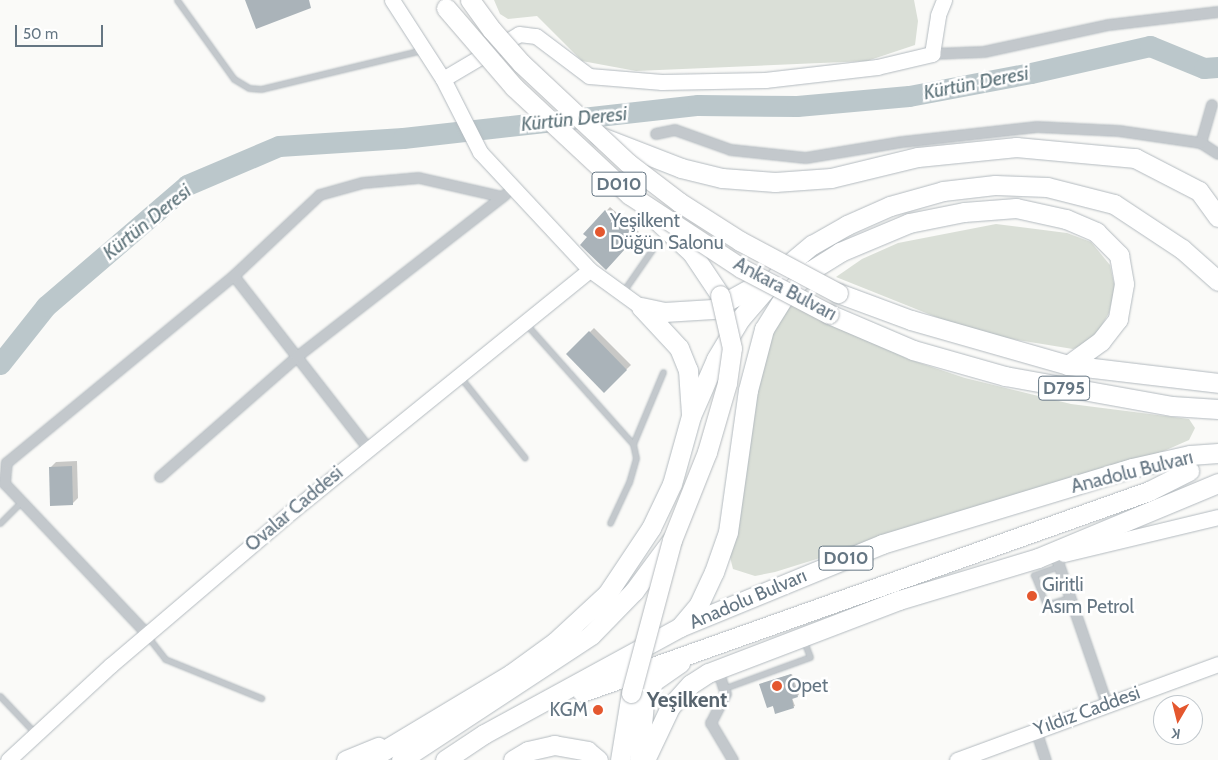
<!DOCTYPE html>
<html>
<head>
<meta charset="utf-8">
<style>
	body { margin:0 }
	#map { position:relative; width:1218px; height:760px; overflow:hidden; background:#fafaf8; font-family:Cabin,sans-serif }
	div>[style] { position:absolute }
	.green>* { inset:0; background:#dadfd7 }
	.shadow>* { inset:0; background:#0003 }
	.river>* { height:21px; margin:-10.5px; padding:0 10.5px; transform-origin:10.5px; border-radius:10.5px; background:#bbc7cb }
	.building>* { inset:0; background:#aab3b9 }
	.roads { filter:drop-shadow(0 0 1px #b3babf) drop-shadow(0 0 1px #b3babf) }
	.lane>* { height:5px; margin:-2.5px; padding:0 2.5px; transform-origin:2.5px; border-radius:2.5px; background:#c3c8cc }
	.street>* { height:10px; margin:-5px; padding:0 5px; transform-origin:5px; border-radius:5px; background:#c3c8cc }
	.secondary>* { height:15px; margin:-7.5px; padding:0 7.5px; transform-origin:7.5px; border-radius:7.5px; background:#fff }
	.highway>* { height:19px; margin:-9.5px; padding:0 9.5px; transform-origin:9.5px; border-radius:9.5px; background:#fff }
	.bridges { filter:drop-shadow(0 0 1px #b4b9bd) drop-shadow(0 0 1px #b4b9bd) }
	.highway-bridge>* { height:19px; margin:-9.5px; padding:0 9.5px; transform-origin:9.5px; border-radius:9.5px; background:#fff }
	.dots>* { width:14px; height:14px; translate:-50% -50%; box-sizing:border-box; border:2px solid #fff; border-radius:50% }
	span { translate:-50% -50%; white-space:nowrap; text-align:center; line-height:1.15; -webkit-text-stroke:5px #fff; paint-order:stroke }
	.shield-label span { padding:1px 4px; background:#fff; border:1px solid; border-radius:4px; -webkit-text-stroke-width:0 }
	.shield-label { font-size:18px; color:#657683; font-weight:700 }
	.poi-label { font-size:19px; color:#657683 }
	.left { translate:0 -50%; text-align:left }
	.right { translate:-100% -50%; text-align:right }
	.street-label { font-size:19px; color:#657683 }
	.water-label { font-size:20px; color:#60757c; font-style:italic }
	.quarter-label { font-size:21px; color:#57646e; font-weight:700 }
	.north { position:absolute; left:1153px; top:695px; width:50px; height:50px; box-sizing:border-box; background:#fff; border:1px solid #c1c8cd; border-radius:50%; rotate:188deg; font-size:14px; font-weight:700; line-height:20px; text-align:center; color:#657683 }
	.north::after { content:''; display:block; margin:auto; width:18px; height:22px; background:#e4572e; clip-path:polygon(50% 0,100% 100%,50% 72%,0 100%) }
	.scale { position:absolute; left:15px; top:25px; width:88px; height:22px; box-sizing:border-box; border:2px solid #657683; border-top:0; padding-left:6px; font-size:15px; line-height:18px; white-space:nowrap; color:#657683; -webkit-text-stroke:4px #fff; paint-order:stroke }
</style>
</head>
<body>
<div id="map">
	<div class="green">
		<i style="clip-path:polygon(494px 0,914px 0,918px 21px,915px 45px,867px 61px,636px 71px,582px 61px,537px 16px,508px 19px,500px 14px)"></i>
		<i style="clip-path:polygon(996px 224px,1067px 233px,1091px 242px,1110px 265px,1115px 288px,1109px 313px,1094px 339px,1073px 349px,1000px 337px,951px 323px,836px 277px,862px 259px,898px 243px)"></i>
		<i style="clip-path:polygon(793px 303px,908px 359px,965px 378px,1071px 404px,1189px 419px,1195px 428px,1189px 440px,1164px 451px,775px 572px,755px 576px,733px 569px,729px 553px,768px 333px)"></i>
	</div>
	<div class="shadow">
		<i style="clip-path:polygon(610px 207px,639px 232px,610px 265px,585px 234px)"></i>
		<i style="clip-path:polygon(594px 328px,631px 365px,604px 391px,568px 354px)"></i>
		<i style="clip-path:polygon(77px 461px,78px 498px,72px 504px,51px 467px,56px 462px)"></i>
		<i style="clip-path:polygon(792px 674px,799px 695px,792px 698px,795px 706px,776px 712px,761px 684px)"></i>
	</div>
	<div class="river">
		<i style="left:0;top:364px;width:74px;rotate:-51.6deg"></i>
		<i style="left:46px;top:306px;width:186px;rotate:-40.6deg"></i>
		<i style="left:187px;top:185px;width:100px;rotate:-23deg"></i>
		<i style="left:279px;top:146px;width:124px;rotate:-3.7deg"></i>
		<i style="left:403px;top:138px;width:297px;rotate:-6.4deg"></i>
		<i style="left:698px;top:105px;width:99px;rotate:0.6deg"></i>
		<i style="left:797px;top:106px;width:112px;rotate:-5.1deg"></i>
		<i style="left:909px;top:96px;width:124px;rotate:-10.7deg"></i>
		<i style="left:1031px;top:73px;width:122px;rotate:-12.8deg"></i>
		<i style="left:1150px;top:46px;width:58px;rotate:22.2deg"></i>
		<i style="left:1204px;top:68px;width:14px;rotate:-4deg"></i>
	</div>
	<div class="building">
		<i style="clip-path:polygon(245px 0,309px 0,311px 8px,256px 29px)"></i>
		<i style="clip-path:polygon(605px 210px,636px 237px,606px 270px,580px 245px,587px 237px,583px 234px)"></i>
		<i style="clip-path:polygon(589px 331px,627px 370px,604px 393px,566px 354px)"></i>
		<i style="clip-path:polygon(72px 466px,73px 505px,50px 506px,49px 467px)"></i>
		<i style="clip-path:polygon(791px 674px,798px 697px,792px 699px,794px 708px,775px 714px,773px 706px,767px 708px,759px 684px)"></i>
	</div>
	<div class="roads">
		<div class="lane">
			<i style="left:177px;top:0;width:97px;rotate:54.2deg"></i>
			<i style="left:234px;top:79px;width:17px;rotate:31deg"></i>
			<i style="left:249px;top:88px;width:12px;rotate:5deg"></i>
			<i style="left:261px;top:89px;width:166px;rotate:-13.6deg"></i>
			<i style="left:622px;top:293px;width:63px;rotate:-55.3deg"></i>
			<i style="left:526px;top:324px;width:161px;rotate:48.3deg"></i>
			<i style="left:633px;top:444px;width:14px;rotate:78deg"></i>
			<i style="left:636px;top:458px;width:25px;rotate:106deg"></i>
			<i style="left:629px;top:482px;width:45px;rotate:114.9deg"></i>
			<i style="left:461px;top:378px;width:102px;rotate:51.3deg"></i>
			<i style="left:633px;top:444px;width:78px;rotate:-67.4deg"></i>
			<i style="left:0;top:523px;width:30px;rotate:-45deg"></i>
			<i style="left:1059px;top:566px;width:27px;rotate:160deg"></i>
			<i style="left:1034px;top:575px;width:32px;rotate:68deg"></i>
			<i style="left:1046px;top:605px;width:25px;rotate:-18deg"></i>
			<i style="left:148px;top:637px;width:28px;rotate:52deg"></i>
			<i style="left:165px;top:659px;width:104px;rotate:22.1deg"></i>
			<i style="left:725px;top:688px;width:90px;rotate:-20deg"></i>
			<i style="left:810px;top:657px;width:17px;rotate:-111deg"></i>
			<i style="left:0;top:696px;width:50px;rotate:46.6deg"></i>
		</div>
		<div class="street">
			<i style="left:932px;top:54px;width:52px;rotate:-2.2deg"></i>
			<i style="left:984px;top:52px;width:128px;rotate:-12.2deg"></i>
			<i style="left:1109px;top:25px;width:110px;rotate:-6.8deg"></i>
			<i style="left:1212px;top:105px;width:40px;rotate:106deg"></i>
			<i style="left:1201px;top:143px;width:20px;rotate:33deg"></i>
			<i style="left:656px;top:134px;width:19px;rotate:-12deg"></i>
			<i style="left:675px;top:130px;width:59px;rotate:19.7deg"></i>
			<i style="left:731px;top:150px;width:75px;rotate:6.1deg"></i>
			<i style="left:806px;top:158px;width:98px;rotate:-9.4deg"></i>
			<i style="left:903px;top:142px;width:135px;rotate:-6.4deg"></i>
			<i style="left:1037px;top:127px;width:82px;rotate:2.8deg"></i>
			<i style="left:1119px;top:131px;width:83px;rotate:8.3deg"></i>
			<i style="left:234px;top:276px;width:218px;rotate:52.1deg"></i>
			<i style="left:160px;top:477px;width:182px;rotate:-41.2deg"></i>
			<i style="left:297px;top:357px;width:264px;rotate:-37.9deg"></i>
			<i style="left:1056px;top:556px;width:157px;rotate:71deg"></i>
			<i style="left:147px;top:634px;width:207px;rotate:-133.4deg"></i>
			<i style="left:5px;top:484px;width:21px;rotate:-85deg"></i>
			<i style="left:7px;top:463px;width:294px;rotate:-39.5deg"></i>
			<i style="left:234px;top:276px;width:118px;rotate:-43.3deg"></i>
			<i style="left:320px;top:195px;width:45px;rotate:-15.6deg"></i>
			<i style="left:363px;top:183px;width:56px;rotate:-5.1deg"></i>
			<i style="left:419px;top:178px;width:85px;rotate:12.9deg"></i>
			<i style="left:718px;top:670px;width:25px;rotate:72deg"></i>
			<i style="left:726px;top:694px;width:33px;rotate:117deg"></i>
			<i style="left:711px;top:723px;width:43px;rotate:59.3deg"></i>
			<i style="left:1036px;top:730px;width:32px;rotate:72deg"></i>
		</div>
		<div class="secondary">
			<i style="left:392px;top:0;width:94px;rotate:57.2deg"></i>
			<i style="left:443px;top:79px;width:82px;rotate:63.1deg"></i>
			<i style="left:480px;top:152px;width:161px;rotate:47deg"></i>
			<i style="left:590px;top:270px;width:63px;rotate:36deg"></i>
			<i style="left:443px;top:79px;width:88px;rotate:-30.6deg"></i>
			<i style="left:519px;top:34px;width:17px;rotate:7deg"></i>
			<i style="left:536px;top:36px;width:66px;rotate:37deg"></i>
			<i style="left:589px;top:76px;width:73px;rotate:4.7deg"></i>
			<i style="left:662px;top:82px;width:103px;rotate:-1.1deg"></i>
			<i style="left:765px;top:80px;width:113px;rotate:-6.6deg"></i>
			<i style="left:877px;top:67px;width:57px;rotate:-13.3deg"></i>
			<i style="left:932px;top:54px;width:39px;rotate:-81deg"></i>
			<i style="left:938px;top:15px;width:16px;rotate:-68deg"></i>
			<i style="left:1064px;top:554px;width:158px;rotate:-13.5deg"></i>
			<i style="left:8px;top:760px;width:140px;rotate:-42.7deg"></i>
			<i style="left:111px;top:665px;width:238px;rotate:-40.4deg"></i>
			<i style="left:292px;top:511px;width:383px;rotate:-39deg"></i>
			<i style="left:957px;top:760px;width:278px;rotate:-20.2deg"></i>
		</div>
		<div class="highway">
			<i style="left:599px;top:136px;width:88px;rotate:21.3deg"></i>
			<i style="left:681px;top:168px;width:42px;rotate:13.7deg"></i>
			<i style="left:722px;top:178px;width:53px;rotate:4.3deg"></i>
			<i style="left:775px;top:182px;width:56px;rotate:-4.1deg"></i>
			<i style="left:831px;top:178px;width:89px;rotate:-13.6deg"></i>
			<i style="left:918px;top:157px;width:99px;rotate:-5.8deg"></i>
			<i style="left:1016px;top:147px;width:120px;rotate:5.3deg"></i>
			<i style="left:1135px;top:158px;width:72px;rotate:27.3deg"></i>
			<i style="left:1199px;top:191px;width:32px;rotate:54deg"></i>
			<i style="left:649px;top:213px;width:59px;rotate:42.9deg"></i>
			<i style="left:692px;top:253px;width:50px;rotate:56.3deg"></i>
			<i style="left:838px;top:293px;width:78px;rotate:20.3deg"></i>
			<i style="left:911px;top:320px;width:163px;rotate:16deg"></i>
			<i style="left:1068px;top:365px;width:151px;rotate:6.8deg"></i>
			<i style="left:641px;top:307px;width:24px;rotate:12deg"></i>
			<i style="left:664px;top:312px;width:49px;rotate:-3.5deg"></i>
			<i style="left:713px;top:309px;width:56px;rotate:-28.9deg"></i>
			<i style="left:642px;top:308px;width:54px;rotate:47.2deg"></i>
			<i style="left:679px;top:348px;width:24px;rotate:68deg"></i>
			<i style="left:688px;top:370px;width:44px;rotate:86.1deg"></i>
			<i style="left:829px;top:314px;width:91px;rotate:23.2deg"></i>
			<i style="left:913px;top:350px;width:96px;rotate:15.8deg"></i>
			<i style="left:1005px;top:376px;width:170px;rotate:10.2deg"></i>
			<i style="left:1172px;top:406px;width:46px;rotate:3.7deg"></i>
			<i style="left:680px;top:627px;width:30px;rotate:-50deg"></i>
			<i style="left:699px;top:604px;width:35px;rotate:-65deg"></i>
			<i style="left:714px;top:572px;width:42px;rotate:-70.7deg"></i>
			<i style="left:728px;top:532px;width:143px;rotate:-82deg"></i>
			<i style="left:748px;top:390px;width:63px;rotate:-75.3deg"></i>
			<i style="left:764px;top:329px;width:40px;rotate:-58deg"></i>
			<i style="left:785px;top:295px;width:35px;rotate:-44deg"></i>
			<i style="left:810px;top:271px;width:36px;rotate:-32deg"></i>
			<i style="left:840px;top:252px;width:75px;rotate:-22.8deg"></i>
			<i style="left:909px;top:223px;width:56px;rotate:-11.3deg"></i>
			<i style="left:964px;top:212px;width:52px;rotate:-4.4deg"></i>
			<i style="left:1016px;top:208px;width:51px;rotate:12.4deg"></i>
			<i style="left:1066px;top:219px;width:33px;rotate:23deg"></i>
			<i style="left:1096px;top:232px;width:33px;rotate:45deg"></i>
			<i style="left:1119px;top:255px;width:29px;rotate:80deg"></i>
			<i style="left:1124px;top:284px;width:36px;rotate:100deg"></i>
			<i style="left:1118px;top:319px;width:28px;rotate:128deg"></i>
			<i style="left:1101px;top:341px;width:41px;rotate:144deg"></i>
			<i style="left:582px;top:692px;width:602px;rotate:-19.52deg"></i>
			<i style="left:1149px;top:491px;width:45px;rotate:-26.6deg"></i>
			<i style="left:639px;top:759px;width:56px;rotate:-84.9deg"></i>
			<i style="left:644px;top:703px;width:24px;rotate:-66deg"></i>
			<i style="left:654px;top:681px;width:32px;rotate:-35deg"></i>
			<i style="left:346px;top:760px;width:35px;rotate:-22deg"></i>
			<i style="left:368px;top:760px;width:167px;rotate:-31deg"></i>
			<i style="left:511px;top:674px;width:54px;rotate:-36deg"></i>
			<i style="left:555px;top:642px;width:71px;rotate:-42.7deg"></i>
			<i style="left:607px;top:594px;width:79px;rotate:-56.3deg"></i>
			<i style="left:651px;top:528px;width:49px;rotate:-64.5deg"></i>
			<i style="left:672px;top:484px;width:71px;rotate:-74.4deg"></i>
			<i style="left:691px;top:416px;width:62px;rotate:-66.3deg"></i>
			<i style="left:716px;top:359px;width:47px;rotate:-59deg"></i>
			<i style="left:740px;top:319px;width:66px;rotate:-49.3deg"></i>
			<i style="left:783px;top:269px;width:38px;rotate:-40deg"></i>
			<i style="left:812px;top:245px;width:40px;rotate:-29.7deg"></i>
			<i style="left:847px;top:225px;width:47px;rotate:-23.8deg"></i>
			<i style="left:890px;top:206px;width:55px;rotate:-15.8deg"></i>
			<i style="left:943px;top:191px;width:52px;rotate:-6.6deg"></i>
			<i style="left:995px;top:185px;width:52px;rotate:2.2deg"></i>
			<i style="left:1047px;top:187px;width:69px;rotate:14.2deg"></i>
			<i style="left:1114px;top:204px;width:82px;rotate:33.5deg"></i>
			<i style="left:1182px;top:249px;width:48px;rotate:41.6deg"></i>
			<i style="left:401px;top:760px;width:227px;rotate:-33.3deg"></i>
			<i style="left:591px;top:635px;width:62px;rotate:-45.7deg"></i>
			<i style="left:634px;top:591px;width:62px;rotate:-53.5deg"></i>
			<i style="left:445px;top:760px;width:47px;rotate:-33.7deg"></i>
			<i style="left:484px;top:734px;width:223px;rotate:-28.6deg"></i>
			<i style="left:680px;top:627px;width:218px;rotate:-22.3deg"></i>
			<i style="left:882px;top:544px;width:261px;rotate:-16.9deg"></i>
			<i style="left:1132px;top:468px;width:59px;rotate:-12.6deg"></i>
			<i style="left:1190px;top:455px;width:28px;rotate:-4deg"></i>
			<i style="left:513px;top:760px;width:17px;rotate:-31deg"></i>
			<i style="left:528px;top:751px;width:27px;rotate:-13deg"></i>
			<i style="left:554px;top:745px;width:34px;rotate:10deg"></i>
			<i style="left:587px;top:751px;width:14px;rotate:39deg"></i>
			<i style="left:620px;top:760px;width:68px;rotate:-80.7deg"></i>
			<i style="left:645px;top:760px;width:59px;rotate:-64.7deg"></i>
			<i style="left:670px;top:707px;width:31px;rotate:-48deg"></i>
			<i style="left:691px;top:684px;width:20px;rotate:-33deg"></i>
			<i style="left:708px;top:673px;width:204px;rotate:-20.9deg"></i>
			<i style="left:899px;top:600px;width:145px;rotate:-16.8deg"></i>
			<i style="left:1038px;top:558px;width:195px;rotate:-22.6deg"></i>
		</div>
	</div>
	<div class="bridges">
		<div class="highway-bridge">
			<i style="left:470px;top:0;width:37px;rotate:54deg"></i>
			<i style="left:492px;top:30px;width:44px;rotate:48.7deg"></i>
			<i style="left:521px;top:63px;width:146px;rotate:43.1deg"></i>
			<i style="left:628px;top:163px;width:64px;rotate:37.4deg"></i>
			<i style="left:679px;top:202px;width:72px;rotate:32.6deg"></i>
			<i style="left:740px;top:241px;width:111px;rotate:28deg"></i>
			<i style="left:446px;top:8px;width:104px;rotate:49.3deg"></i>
			<i style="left:514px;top:87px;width:158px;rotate:43deg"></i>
			<i style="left:630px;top:195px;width:133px;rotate:33.3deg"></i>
			<i style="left:741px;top:268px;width:99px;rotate:27.6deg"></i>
			<i style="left:631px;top:693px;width:158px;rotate:-75deg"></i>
			<i style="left:672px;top:540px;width:95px;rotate:-68.3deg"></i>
			<i style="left:707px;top:452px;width:72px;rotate:-73.8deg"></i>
			<i style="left:727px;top:383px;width:35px;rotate:-82deg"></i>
			<i style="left:732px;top:348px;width:54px;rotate:-102.8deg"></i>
		</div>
	</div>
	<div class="dots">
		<i style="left:600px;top:232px;background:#e4572e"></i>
		<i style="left:1032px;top:596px;background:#e4572e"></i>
		<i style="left:777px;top:686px;background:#e4572e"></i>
		<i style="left:598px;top:710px;background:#e4572e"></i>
	</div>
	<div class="shield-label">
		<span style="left:619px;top:184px">D010</span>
		<span style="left:1064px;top:388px">D795</span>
		<span style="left:846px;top:558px">D010</span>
	</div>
	<div class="poi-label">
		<span class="left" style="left:610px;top:232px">Yeşilkent<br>Düğün Salonu</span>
		<span class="left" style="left:1042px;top:596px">Giritli<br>Asım Petrol</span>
		<span class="left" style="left:787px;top:686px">Opet</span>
		<span class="right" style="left:588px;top:710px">KGM</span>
	</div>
	<div class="street-label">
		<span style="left:785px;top:289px;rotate:28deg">Ankara Bulvarı</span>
		<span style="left:1132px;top:472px;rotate:-14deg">Anadolu Bulvarı</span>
		<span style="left:294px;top:509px;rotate:-40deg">Ovalar Caddesi</span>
		<span style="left:748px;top:599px;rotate:-23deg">Anadolu Bulvarı</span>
		<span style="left:1087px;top:711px;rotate:-20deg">Yıldız Caddesi</span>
	</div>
	<div class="water-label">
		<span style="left:976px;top:83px;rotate:-11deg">Kürtün Deresi</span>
		<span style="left:574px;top:119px;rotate:-6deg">Kürtün Deresi</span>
		<span style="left:147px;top:222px;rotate:-39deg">Kürtün Deresi</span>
	</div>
	<div class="quarter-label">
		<span style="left:687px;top:700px">Yeşilkent</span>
	</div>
	<div class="north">K</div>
	<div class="scale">50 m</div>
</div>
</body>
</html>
